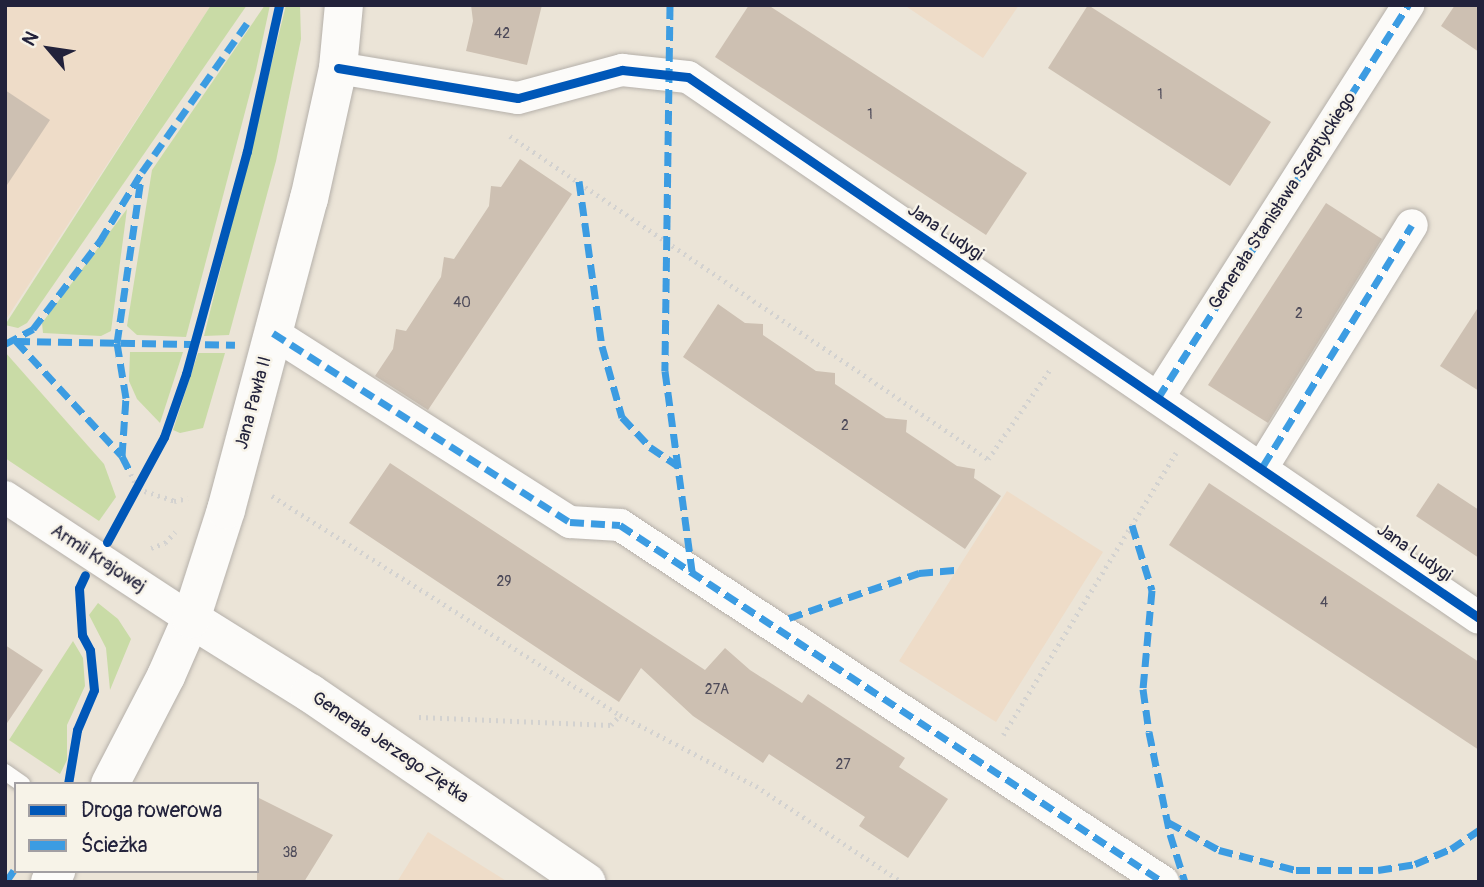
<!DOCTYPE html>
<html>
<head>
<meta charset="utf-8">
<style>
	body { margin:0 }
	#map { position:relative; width:1484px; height:887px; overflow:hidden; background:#ebe4d7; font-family:Pangolin,sans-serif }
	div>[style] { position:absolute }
	.built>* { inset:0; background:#eedcc8 }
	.green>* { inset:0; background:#c9dba6 }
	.building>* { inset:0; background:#cdc0b2 }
	.path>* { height:4.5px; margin-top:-2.25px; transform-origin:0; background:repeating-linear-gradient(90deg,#d3d2d0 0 2px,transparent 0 7px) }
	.roads { filter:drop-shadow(0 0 2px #b5b0aa) drop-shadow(0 0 2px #b5b0aa) }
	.lane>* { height:16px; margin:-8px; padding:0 8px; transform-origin:8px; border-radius:8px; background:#fcfbf9 }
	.street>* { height:32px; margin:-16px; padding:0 16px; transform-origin:16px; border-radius:16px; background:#fcfbf9 }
	.secondary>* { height:38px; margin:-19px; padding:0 19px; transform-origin:19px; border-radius:19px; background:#fcfbf9 }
	.quiet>* { height:7px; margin-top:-3.5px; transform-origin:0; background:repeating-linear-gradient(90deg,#3c9ce2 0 14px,transparent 0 21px) }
	.cycleway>* { height:9px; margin:-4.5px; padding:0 4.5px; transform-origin:4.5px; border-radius:4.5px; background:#0057b8 }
	span { translate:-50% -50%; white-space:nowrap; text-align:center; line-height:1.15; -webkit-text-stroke:5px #f7f3e8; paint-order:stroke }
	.number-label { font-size:14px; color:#4d4a59 }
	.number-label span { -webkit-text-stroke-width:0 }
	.street-label { font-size:18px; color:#22223b }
	.frame { position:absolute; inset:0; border:7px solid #22223b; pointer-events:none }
	.legend { position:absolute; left:14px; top:782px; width:245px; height:91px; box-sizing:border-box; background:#f7f3e8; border:2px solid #a29fa3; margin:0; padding:9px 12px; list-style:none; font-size:21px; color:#22223b }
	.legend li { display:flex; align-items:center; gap:14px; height:35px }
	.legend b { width:35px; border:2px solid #a29fa3 }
	.north { position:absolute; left:14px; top:14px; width:70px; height:70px; -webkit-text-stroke:5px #f7f3e8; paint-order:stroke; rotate:299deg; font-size:19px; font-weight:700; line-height:28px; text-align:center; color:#22223b }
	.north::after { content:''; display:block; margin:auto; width:24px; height:32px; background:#22223b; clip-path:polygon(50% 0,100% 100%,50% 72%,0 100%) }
</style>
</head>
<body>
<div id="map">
	<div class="built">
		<i style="clip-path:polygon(5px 5px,211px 5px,5px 321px)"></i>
		<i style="clip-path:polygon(904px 5px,1019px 5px,983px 58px)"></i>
		<i style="clip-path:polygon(1007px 491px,1103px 552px,996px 722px,899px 661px)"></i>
		<i style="clip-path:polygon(428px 832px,508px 882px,397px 882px)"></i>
	</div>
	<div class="green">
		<i style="clip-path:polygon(211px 5px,247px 5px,27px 323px,18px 328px,5px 325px)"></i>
		<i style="clip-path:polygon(265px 5px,270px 5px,256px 70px,186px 337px,137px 335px,127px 326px,152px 170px)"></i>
		<i style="clip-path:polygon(286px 5px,300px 5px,301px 39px,276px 161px,229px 335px,204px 336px)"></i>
		<i style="clip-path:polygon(127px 209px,111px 331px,101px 336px,43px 333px,42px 323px)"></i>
		<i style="clip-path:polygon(5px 352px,104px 464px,116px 497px,99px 521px,5px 458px)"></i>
		<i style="clip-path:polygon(130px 352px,183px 352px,160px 423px,137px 399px,129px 381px)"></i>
		<i style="clip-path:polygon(198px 353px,225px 353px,203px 428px,180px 433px,173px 430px)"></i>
		<i style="clip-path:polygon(98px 603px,118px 619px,131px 639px,110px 690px,106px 648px,89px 615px)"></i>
		<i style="clip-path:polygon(73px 641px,83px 658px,85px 686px,67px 725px,67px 760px,60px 774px,9px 740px)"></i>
	</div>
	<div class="building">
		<i style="clip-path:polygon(471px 5px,542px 5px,527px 65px,466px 51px,473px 21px)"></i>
		<i style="clip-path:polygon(749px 5px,768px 5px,1027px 173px,986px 235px,715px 57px)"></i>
		<i style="clip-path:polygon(1088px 5px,1271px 122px,1230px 186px,1048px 68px)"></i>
		<i style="clip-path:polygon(1455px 5px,1479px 5px,1479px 52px,1441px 26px)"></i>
		<i style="clip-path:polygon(5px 90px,50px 120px,5px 188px)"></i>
		<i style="clip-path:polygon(520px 159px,572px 194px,428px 410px,375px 376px,393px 349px,396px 329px,406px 331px,441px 277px,444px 257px,454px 259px,489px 206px,491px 186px,501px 187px)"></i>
		<i style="clip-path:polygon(1326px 203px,1382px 239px,1268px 423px,1208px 385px)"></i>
		<i style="clip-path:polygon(718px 304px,745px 323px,763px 324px,763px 335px,816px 371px,835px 373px,835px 384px,886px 418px,907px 420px,906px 432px,957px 466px,975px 469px,974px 478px,1001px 496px,965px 549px,683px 357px)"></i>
		<i style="clip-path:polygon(1479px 306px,1479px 391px,1440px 366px)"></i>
		<i style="clip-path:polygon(390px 463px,705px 670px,725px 648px,750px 670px,802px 703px,808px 694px,905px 758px,899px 767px,948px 799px,908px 858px,859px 826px,865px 817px,769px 754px,763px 763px,693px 716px,641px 668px,619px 702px,349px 523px)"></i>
		<i style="clip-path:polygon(1209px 483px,1479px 662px,1479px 750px,1169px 545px)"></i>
		<i style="clip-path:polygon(1438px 483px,1479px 510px,1479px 558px,1416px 516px)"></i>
		<i style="clip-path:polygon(5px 645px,43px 670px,5px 726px)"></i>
		<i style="clip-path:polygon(257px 797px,333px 835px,304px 882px,257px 882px)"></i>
	</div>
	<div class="path">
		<i style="left:510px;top:136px;width:577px;rotate:34.05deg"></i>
		<i style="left:988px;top:459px;width:111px;rotate:-55.3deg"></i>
		<i style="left:131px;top:474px;width:17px;rotate:65deg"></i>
		<i style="left:138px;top:489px;width:38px;rotate:18deg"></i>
		<i style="left:174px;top:501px;width:14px;rotate:-12deg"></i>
		<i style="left:272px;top:496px;width:411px;rotate:32.2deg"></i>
		<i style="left:620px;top:715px;width:153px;rotate:27.6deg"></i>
		<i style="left:756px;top:786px;width:175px;rotate:33.3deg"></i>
		<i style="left:151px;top:548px;width:15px;rotate:-20deg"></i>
		<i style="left:165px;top:543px;width:15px;rotate:-48deg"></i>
		<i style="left:419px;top:717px;width:192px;rotate:2.4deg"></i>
		<i style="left:611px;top:725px;width:13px;rotate:-48deg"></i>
		<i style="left:1003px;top:735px;width:331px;rotate:-58.5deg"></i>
	</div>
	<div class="roads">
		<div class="lane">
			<i style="left:5px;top:772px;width:21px;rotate:35deg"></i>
		</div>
		<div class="street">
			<i style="left:338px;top:68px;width:182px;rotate:9.5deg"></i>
			<i style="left:518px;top:98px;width:108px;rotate:-15.1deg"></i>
			<i style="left:622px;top:70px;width:66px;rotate:6.1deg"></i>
			<i style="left:688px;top:77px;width:958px;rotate:34.37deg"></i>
			<i style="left:273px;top:333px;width:352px;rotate:32.5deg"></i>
			<i style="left:570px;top:522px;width:50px;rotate:3.4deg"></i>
			<i style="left:620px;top:525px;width:650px;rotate:33.32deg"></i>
			<i style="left:1158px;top:398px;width:466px;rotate:-57.5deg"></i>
			<i style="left:1263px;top:466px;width:283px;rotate:-58.3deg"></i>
			<i style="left:5px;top:497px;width:222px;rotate:33.3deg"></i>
		</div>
		<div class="secondary">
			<i style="left:191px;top:619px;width:140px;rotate:31.9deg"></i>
			<i style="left:310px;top:693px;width:335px;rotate:34.4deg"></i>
			<i style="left:110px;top:784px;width:122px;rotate:-62.6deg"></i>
			<i style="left:166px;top:676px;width:62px;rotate:-66.3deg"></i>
			<i style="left:191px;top:619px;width:114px;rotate:-72.2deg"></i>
			<i style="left:226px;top:510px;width:322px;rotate:-75.1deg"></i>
			<i style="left:309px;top:199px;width:134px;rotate:-77.5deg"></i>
			<i style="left:338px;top:68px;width:63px;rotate:-84.6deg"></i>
			<i style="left:50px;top:882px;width:13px;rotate:-61deg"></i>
		</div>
	</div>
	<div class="quiet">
		<i style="left:670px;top:5px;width:366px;rotate:90.8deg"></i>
		<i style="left:665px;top:371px;width:202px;rotate:82.3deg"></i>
		<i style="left:579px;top:181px;width:167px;rotate:82.1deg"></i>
		<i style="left:602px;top:346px;width:74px;rotate:74.3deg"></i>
		<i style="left:622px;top:417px;width:41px;rotate:47deg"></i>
		<i style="left:650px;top:447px;width:34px;rotate:34deg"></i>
		<i style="left:273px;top:333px;width:352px;rotate:32.5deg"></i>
		<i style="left:570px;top:522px;width:50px;rotate:3.4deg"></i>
		<i style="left:620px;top:525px;width:650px;rotate:33.32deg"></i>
		<i style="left:16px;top:341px;width:219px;rotate:1deg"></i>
		<i style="left:16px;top:341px;width:156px;rotate:47.3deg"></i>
		<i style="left:122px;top:456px;width:20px;rotate:63deg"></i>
		<i style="left:5px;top:344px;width:32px;rotate:-28deg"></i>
		<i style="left:33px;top:329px;width:111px;rotate:-52.7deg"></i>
		<i style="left:100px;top:241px;width:81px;rotate:-58.7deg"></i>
		<i style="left:142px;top:172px;width:184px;rotate:-54.8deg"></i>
		<i style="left:1158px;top:398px;width:466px;rotate:-57.5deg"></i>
		<i style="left:122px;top:456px;width:58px;rotate:-86.1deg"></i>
		<i style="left:126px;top:398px;width:56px;rotate:-99.3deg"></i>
		<i style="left:117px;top:343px;width:166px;rotate:-81.7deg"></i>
		<i style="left:1263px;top:466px;width:283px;rotate:-58.3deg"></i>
		<i style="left:1132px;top:525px;width:68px;rotate:72.9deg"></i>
		<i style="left:1152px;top:590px;width:99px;rotate:95.2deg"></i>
		<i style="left:1143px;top:689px;width:43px;rotate:82.1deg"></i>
		<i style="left:1149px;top:732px;width:104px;rotate:78.4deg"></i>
		<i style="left:1170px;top:834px;width:50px;rotate:72.6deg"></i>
		<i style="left:789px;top:618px;width:138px;rotate:-19.1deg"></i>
		<i style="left:919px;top:573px;width:38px;rotate:-5deg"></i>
		<i style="left:1168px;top:822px;width:58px;rotate:28.8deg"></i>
		<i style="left:1219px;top:850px;width:80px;rotate:14.6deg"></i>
		<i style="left:1296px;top:870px;width:82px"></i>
		<i style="left:1378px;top:870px;width:37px;rotate:-9deg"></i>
		<i style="left:1415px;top:864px;width:39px;rotate:-23deg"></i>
		<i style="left:1451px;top:849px;width:34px;rotate:-34deg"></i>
		<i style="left:6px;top:882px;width:18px;rotate:-56deg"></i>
	</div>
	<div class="cycleway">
		<i style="left:338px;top:68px;width:182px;rotate:9.5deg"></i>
		<i style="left:518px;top:98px;width:108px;rotate:-15.1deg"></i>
		<i style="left:622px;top:70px;width:66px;rotate:6.1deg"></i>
		<i style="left:688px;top:77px;width:958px;rotate:34.37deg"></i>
		<i style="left:107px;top:542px;width:119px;rotate:-61.5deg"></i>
		<i style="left:164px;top:437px;width:67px;rotate:-70.8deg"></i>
		<i style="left:186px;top:374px;width:231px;rotate:-74.7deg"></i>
		<i style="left:247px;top:151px;width:149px;rotate:-77.6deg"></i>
		<i style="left:68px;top:784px;width:55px;rotate:-80.5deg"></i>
		<i style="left:77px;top:730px;width:43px;rotate:-67deg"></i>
		<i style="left:94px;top:690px;width:40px;rotate:-95.7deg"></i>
		<i style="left:90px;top:650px;width:17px;rotate:-118deg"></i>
		<i style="left:82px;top:635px;width:47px;rotate:-93.7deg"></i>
		<i style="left:79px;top:588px;width:14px;rotate:-65deg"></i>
	</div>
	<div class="number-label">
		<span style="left:502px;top:34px">42</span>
		<span style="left:1160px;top:95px">1</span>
		<span style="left:870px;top:115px">1</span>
		<span style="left:462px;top:303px">40</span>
		<span style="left:1299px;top:314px">2</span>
		<span style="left:845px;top:426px">2</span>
		<span style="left:504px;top:582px">29</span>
		<span style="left:1324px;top:603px">4</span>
		<span style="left:717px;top:690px">27A</span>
		<span style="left:843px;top:765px">27</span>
		<span style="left:290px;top:853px">38</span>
	</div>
	<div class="street-label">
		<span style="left:1283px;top:201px;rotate:-57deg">Generała Stanisława Szeptyckiego</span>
		<span style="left:945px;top:233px;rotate:34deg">Jana Ludygi</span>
		<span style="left:254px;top:403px;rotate:-75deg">Jana Pawła II</span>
		<span style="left:1414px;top:553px;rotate:35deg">Jana Ludygi</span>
		<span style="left:98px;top:559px;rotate:33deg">Armii Krajowej</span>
		<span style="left:390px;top:748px;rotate:34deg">Generała Jerzego Ziętka</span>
	</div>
	<div class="frame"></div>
	<ul class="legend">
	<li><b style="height:9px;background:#0057b8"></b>Droga rowerowa</li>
	<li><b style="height:9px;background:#3c9ce2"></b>Ścieżka</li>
	</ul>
	<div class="north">N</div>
</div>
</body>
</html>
